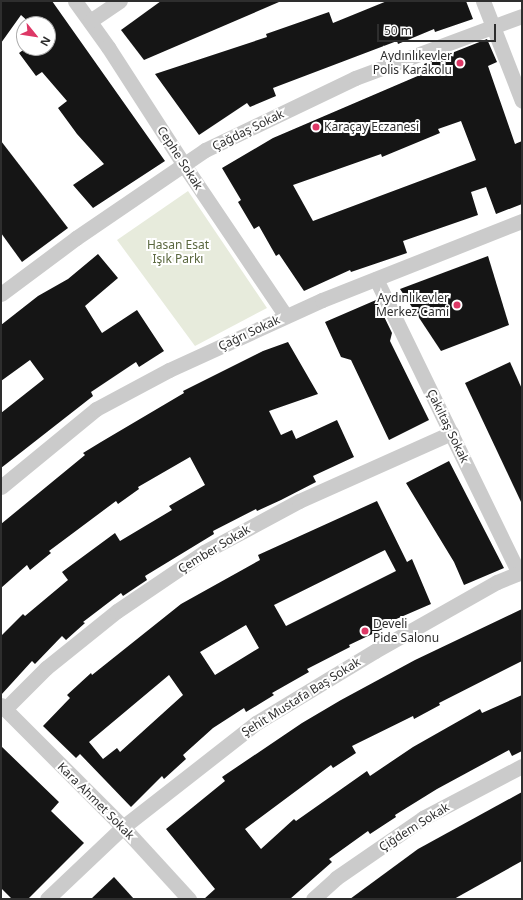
<!DOCTYPE html>
<html>
<head>
<meta charset="utf-8">
<style>
	body { margin:0 }
	#map { position:relative; width:523px; height:900px; overflow:hidden; background:#fff; font-family:"Noto Sans",sans-serif }
	div>[style] { position:absolute }
	.green>* { inset:0; background:#e7ebdc }
	.building>* { inset:0; background:#151515 }
	.minor>* { height:15px; margin:-7.5px; padding:0 7.5px; transform-origin:7.5px; border-radius:7.5px; background:#cbcbcb }
	.dots>* { width:11px; height:11px; translate:-50% -50%; box-sizing:border-box; border:2px solid #fff; border-radius:50% }
	span { translate:-50% -50%; white-space:nowrap; text-align:center; line-height:1.15; -webkit-text-stroke:4px #fff; paint-order:stroke }
	.poi-label { font-size:12px; color:#2e2e2e }
	.right { translate:-100% -50%; text-align:right }
	.left { translate:0 -50%; text-align:left }
	.street-label { font-size:12px; color:#2e2e2e }
	.park-label { font-size:12px; color:#5a673e }
	.frame { position:absolute; inset:0; border:2px solid #2e2e2e; pointer-events:none }
	.north { position:absolute; left:16px; top:16px; width:40px; height:40px; box-sizing:border-box; background:#fff; border:1px solid #ababab; border-radius:50%; rotate:120deg; font-size:11px; font-weight:700; line-height:16px; text-align:center; color:#2e2e2e }
	.north::after { content:''; display:block; margin:auto; width:14px; height:18px; background:#dd3866; clip-path:polygon(50% 0,100% 100%,50% 72%,0 100%) }
	.scale { position:absolute; left:377px; top:24px; width:119px; height:18px; box-sizing:border-box; border:2px solid #2e2e2e; border-top:0; padding-left:5px; font-size:12px; line-height:14px; white-space:nowrap; color:#2e2e2e; -webkit-text-stroke:3px #fff; paint-order:stroke }
</style>
</head>
<body>
<div id="map">
	<div class="green">
		<i style="clip-path:polygon(188px 191px,267px 308px,195px 346px,117px 240px)"></i>
	</div>
	<div class="building">
		<i style="clip-path:polygon(1px 1px,52px 1px,165px 161px,93px 208px,73px 185px,104px 164px,77px 134px,58px 108px,67px 101px,42px 72px,36px 76px,19px 53px,26px 48px,48px 48px,48px 24px,31px 24px,21px 15px,1px 43px)"></i>
		<i style="clip-path:polygon(161px 1px,279px 1px,279px 2px,144px 60px,121px 30px)"></i>
		<i style="clip-path:polygon(387px 1px,466px 1px,473px 19px,435px 32px,434px 29px,398px 44px,397px 41px,273px 88px,276px 96px,250px 107px,247px 103px,199px 135px,155px 74px,267px 37px,266px 34px,329px 12px,333px 23px)"></i>
		<i style="clip-path:polygon(evenodd,487px 39px,497px 62px,488px 66px,515px 144px,522px 141px,522px 204px,496px 214px,486px 187px,471px 192px,478px 215px,403px 241px,407px 253px,351px 272px,350px 270px,304px 291px,279px 254px,276px 256px,259px 226px,254px 229px,238px 202px,241px 200px,222px 168px,273px 138px,427px 72px,424px 64px,487px 39px,461px 121px,476px 160px,428px 178px,313px 221px,293px 185px,381px 154px,382px 157px,440px 133px,438px 129px,461px 121px)"></i>
		<i style="clip-path:polygon(1px 141px,68px 228px,22px 262px,1px 233px)"></i>
		<i style="clip-path:polygon(98px 254px,118px 278px,85px 306px,102px 333px,137px 310px,164px 351px,139px 367px,136px 362px,91px 392px,93px 396px,1px 468px,1px 413px,44px 379px,30px 360px,1px 381px,1px 325px,38px 296px,68px 279px)"></i>
		<i style="clip-path:polygon(488px 256px,509px 325px,441px 351px,400px 289px)"></i>
		<i style="clip-path:polygon(376px 300px,392px 333px,390px 341px,429px 420px,389px 440px,351px 360px,341px 357px,325px 322px)"></i>
		<i style="clip-path:polygon(288px 342px,318px 394px,269px 411px,281px 435px,292px 430px,296px 439px,337px 420px,354px 457px,313px 476px,316px 482px,281px 500px,257px 511px,256px 509px,213px 531px,214px 534px,145px 576px,147px 580px,123px 596px,121px 593px,83px 622px,85px 623px,66px 640px,62px 636px,35px 664px,32px 661px,1px 695px,1px 636px,23px 614px,25px 616px,68px 580px,62px 572px,115px 533px,120px 541px,172px 510px,169px 506px,205px 485px,190px 457px,138px 487px,139px 489px,118px 504px,116px 501px,49px 551px,51px 553px,30px 570px,27px 565px,1px 588px,1px 524px,85px 455px,83px 453px,101px 442px,184px 393px,183px 391px,263px 351px)"></i>
		<i style="clip-path:polygon(510px 362px,522px 389px,522px 504px,465px 383px)"></i>
		<i style="clip-path:polygon(449px 461px,504px 568px,464px 585px,454px 562px,406px 483px)"></i>
		<i style="clip-path:polygon(evenodd,377px 501px,407px 562px,412px 559px,431px 604px,387px 623px,389px 626px,349px 645px,350px 647px,307px 669px,309px 672px,272px 693px,274px 695px,246px 712px,244px 708px,213px 728px,183px 755px,186px 759px,164px 779px,162px 776px,131px 807px,80px 754px,76px 758px,43px 726px,70px 698px,67px 695px,91px 673px,92px 675px,181px 604px,260px 560px,258px 555px,377px 501px,385px 550px,396px 571px,286px 626px,274px 605px,385px 550px,377px 501px,246px 625px,259px 648px,215px 675px,200px 652px,246px 625px,377px 501px,169px 675px,183px 695px,120px 752px,117px 748px,103px 759px,89px 742px,169px 675px)"></i>
		<i style="clip-path:polygon(522px 609px,522px 661px,439px 703px,440px 705px,414px 719px,413px 716px,352px 746px,356px 753px,333px 768px,331px 765px,245px 829px,261px 849px,294px 819px,296px 821px,367px 771px,370px 776px,413px 747px,480px 709px,482px 713px,522px 695px,522px 751px,512px 756px,509px 750px,437px 789px,395px 815px,396px 817px,370px 834px,368px 831px,329px 859px,332px 862px,290px 899px,204px 899px,215px 889px,166px 829px,225px 781px,222px 777px,302px 723px,341px 700px,415px 660px)"></i>
		<i style="clip-path:polygon(1px 746px,59px 802px,51px 811px,84px 843px,28px 899px,12px 899px,1px 888px)"></i>
		<i style="clip-path:polygon(522px 792px,522px 861px,454px 899px,350px 899px,418px 849px)"></i>
		<i style="clip-path:polygon(114px 877px,134px 899px,91px 899px)"></i>
	</div>
	<div class="minor">
		<i style="left:75px;top:1px;width:57px;rotate:54.3deg"></i>
		<i style="left:108px;top:47px;width:140px;rotate:57.2deg"></i>
		<i style="left:184px;top:165px;width:182px;rotate:56deg"></i>
		<i style="left:483px;top:1px;width:107px;rotate:68.7deg"></i>
		<i style="left:90px;top:21px;width:36px;rotate:-34deg"></i>
		<i style="left:376px;top:279px;width:327px;rotate:64.1deg"></i>
		<i style="left:1px;top:294px;width:94px;rotate:-36.7deg"></i>
		<i style="left:76px;top:238px;width:156px;rotate:-34.3deg"></i>
		<i style="left:205px;top:150px;width:166px;rotate:-25.6deg"></i>
		<i style="left:355px;top:78px;width:178px;rotate:-20.4deg"></i>
		<i style="left:1px;top:487px;width:123px;rotate:-39.4deg"></i>
		<i style="left:96px;top:409px;width:83px;rotate:-28.1deg"></i>
		<i style="left:169px;top:370px;width:168px;rotate:-24.6deg"></i>
		<i style="left:322px;top:300px;width:215px;rotate:-21.6deg"></i>
		<i style="left:1px;top:705px;width:173px;rotate:45deg"></i>
		<i style="left:123px;top:827px;width:98px;rotate:47.5deg"></i>
		<i style="left:5px;top:709px;width:58px;rotate:-45deg"></i>
		<i style="left:46px;top:668px;width:91px;rotate:-38.8deg"></i>
		<i style="left:117px;top:611px;width:105px;rotate:-34.1deg"></i>
		<i style="left:204px;top:552px;width:108px;rotate:-28.2deg"></i>
		<i style="left:299px;top:501px;width:167px;rotate:-24.1deg"></i>
		<i style="left:47px;top:899px;width:105px;rotate:-43.5deg"></i>
		<i style="left:123px;top:827px;width:169px;rotate:-38deg"></i>
		<i style="left:256px;top:723px;width:139px;rotate:-31.2deg"></i>
		<i style="left:375px;top:651px;width:140px;rotate:-29.5deg"></i>
		<i style="left:497px;top:582px;width:27px;rotate:-22deg"></i>
		<i style="left:313px;top:899px;width:31px;rotate:-42deg"></i>
		<i style="left:336px;top:878px;width:106px;rotate:-34.6deg"></i>
		<i style="left:423px;top:818px;width:112px;rotate:-27.7deg"></i>
	</div>
	<div class="dots">
		<i style="left:460px;top:63px;background:#dd3866"></i>
		<i style="left:316px;top:127px;background:#dd3866"></i>
		<i style="left:457px;top:305px;background:#dd3866"></i>
		<i style="left:365px;top:631px;background:#dd3866"></i>
	</div>
	<div class="poi-label">
		<span class="right" style="left:452px;top:63px">Aydınlıkevler<br>Polis Karakolu</span>
		<span class="left" style="left:324px;top:127px">Karaçay Eczanesi</span>
		<span class="right" style="left:449px;top:305px">Aydınlıkevler<br>Merkez Cami</span>
		<span class="left" style="left:373px;top:631px">Develi<br>Pide Salonu</span>
	</div>
	<div class="street-label">
		<span style="left:248px;top:130px;rotate:-26deg">Çağdaş Sokak</span>
		<span style="left:180px;top:158px;rotate:57deg">Cephe Sokak</span>
		<span style="left:249px;top:333px;rotate:-25deg">Çağrı Sokak</span>
		<span style="left:448px;top:426px;rotate:64deg">Çakıltaş Sokak</span>
		<span style="left:214px;top:549px;rotate:-31deg">Çember Sokak</span>
		<span style="left:301px;top:697px;rotate:-32deg">Şehit Mustafa Baş Sokak</span>
		<span style="left:96px;top:801px;rotate:45deg">Kara Ahmet Sokak</span>
		<span style="left:414px;top:827px;rotate:-32deg">Çiğdem Sokak</span>
	</div>
	<div class="park-label">
		<span style="left:178px;top:252px">Hasan Esat<br>Işık Parkı</span>
	</div>
	<div class="frame"></div>
	<div class="north">N</div>
	<div class="scale">50 m</div>
</div>
</body>
</html>
